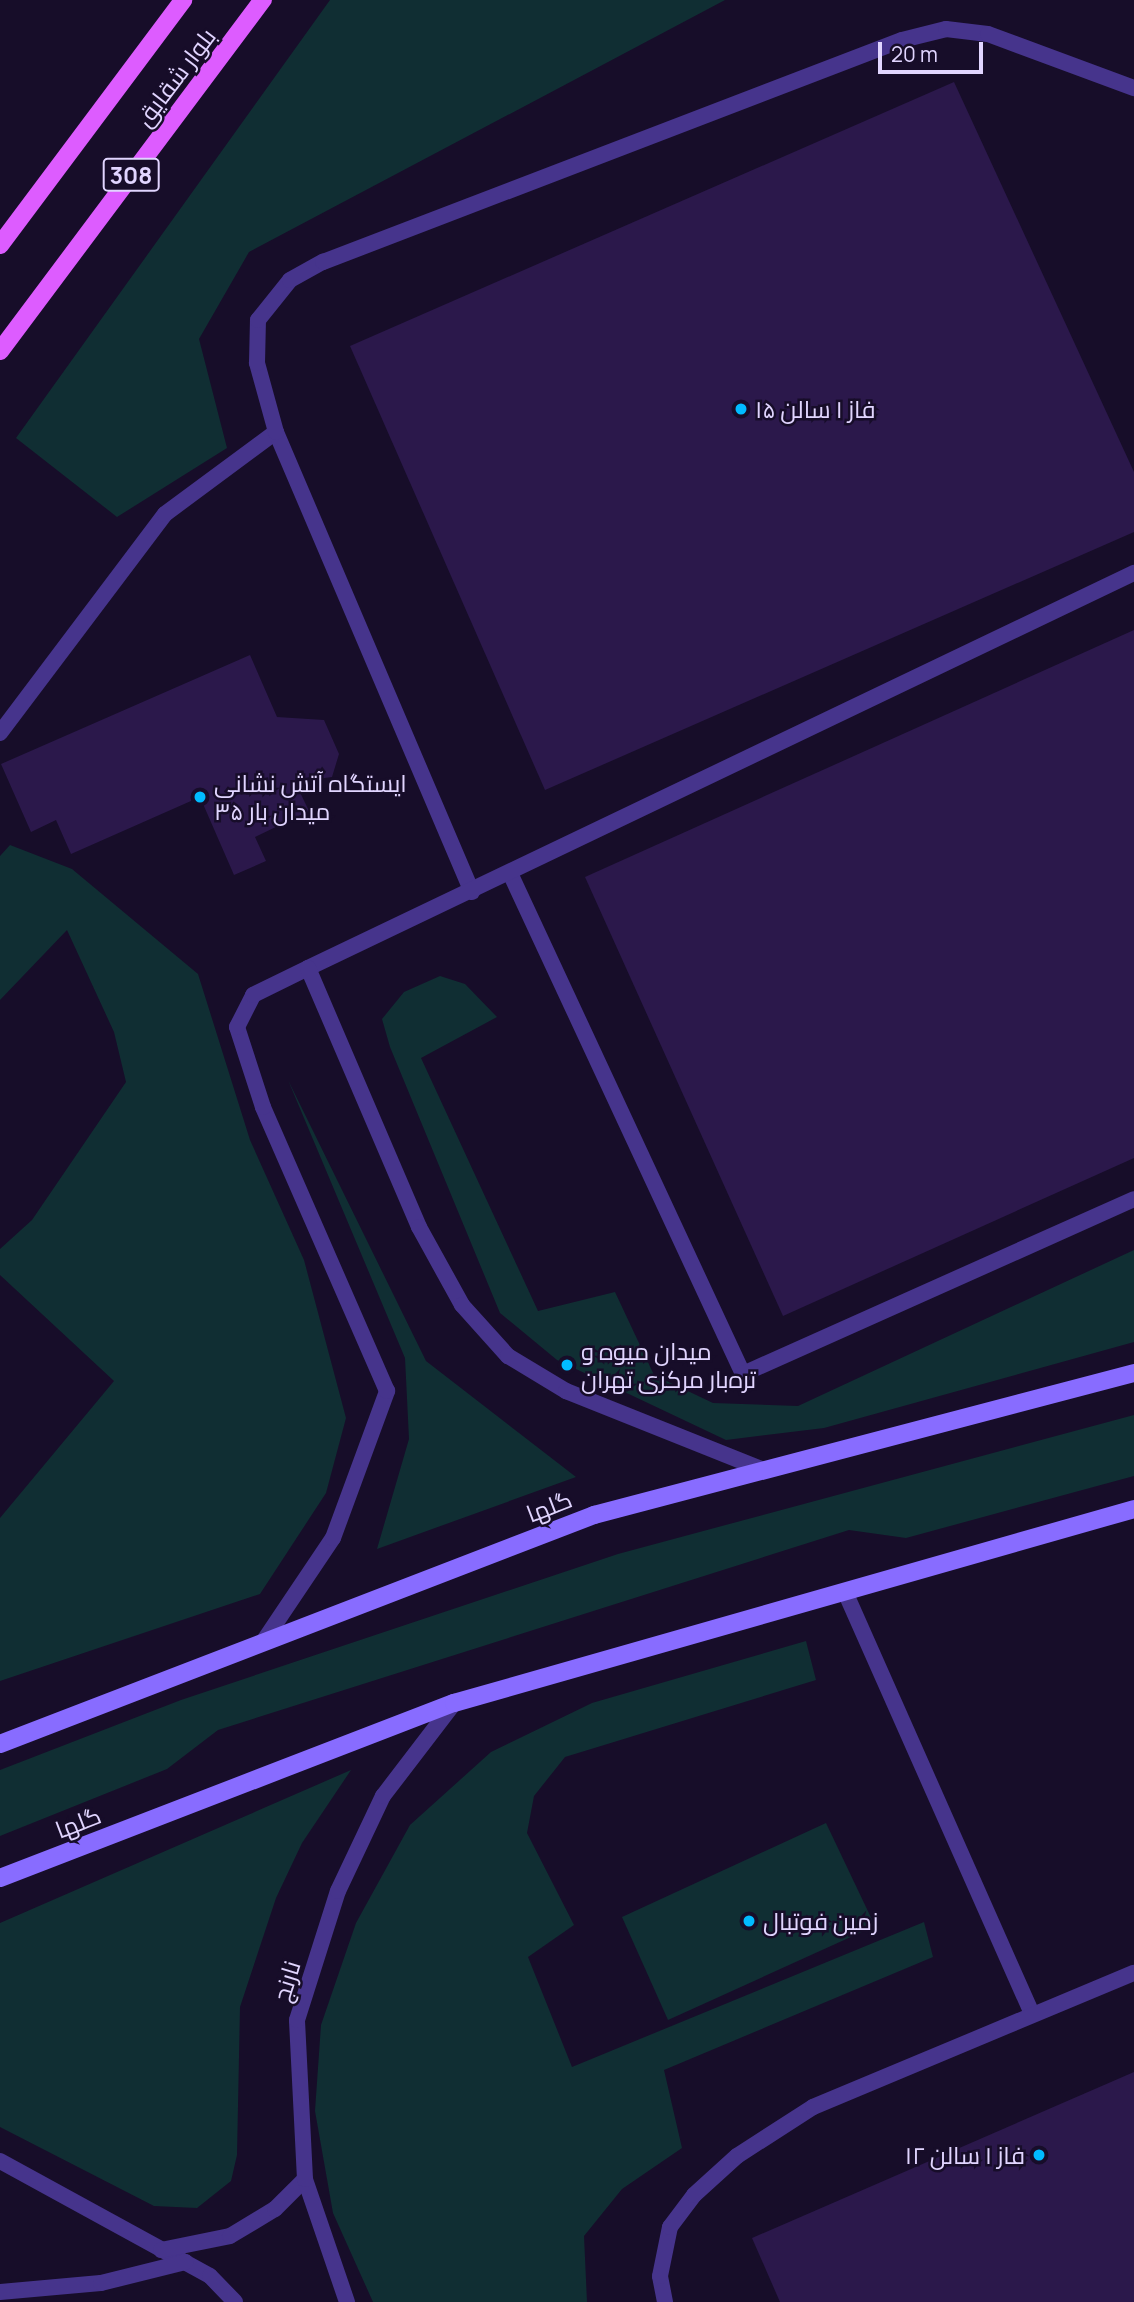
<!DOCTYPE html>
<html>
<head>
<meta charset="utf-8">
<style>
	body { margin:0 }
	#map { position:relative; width:1134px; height:2302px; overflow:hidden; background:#170d29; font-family:Manrope,Cairo,sans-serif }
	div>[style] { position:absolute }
	.green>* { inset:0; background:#102e33 }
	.building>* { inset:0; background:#2b184b }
	.lane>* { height:16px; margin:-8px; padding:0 8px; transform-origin:8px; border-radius:8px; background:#46348c }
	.secondary>* { height:18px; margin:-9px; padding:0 9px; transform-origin:9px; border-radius:9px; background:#886cff }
	.primary>* { height:18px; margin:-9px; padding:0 9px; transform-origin:9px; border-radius:9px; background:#dd5cff }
	.dots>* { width:19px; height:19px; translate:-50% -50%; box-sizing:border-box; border:4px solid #170d29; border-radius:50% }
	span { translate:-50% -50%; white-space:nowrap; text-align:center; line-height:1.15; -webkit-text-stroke:5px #170d29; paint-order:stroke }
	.shield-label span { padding:2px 5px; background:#170d29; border:2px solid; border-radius:5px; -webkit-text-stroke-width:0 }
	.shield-label { font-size:23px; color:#e1d5ff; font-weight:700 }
	.street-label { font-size:24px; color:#e1d5ff }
	.poi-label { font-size:24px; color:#e1d5ff }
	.left { translate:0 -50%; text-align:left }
	.right { translate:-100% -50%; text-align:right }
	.scale { position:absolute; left:878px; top:42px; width:105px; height:32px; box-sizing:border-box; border:4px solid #e1d5ff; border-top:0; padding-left:9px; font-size:21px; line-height:24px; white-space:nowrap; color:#e1d5ff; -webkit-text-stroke:5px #170d29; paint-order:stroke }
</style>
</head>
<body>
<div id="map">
	<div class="green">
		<i style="clip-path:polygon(330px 0,725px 0,249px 252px,199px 339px,227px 448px,117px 517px,16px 438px)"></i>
		<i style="clip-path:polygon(10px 845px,72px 869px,198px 974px,250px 1140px,304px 1260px,346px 1418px,326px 1493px,260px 1594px,0 1681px,0 1518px,114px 1381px,0 1275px,0 1249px,32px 1220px,126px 1082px,114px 1032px,67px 930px,0 1000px,0 856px)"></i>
		<i style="clip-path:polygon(440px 976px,465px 984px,497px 1017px,421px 1058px,538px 1311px,615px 1292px,654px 1375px,713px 1403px,798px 1406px,1134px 1250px,1134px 1342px,824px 1428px,726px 1440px,557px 1360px,500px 1313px,390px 1047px,382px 1019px,404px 992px)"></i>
		<i style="clip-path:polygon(288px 1080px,426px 1361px,576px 1477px,377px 1549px,409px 1439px,405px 1358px)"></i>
		<i style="clip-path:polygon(1134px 1415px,1134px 1476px,906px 1538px,849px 1530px,218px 1730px,167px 1769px,0 1836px,0 1770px,181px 1700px,618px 1554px)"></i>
		<i style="clip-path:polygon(806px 1641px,816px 1680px,565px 1757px,534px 1796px,527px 1833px,574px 1925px,528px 1957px,572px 2067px,924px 1922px,933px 1957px,664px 2070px,682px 2148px,622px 2189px,584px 2236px,587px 2302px,373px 2302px,333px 2213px,315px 2111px,321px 2025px,356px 1923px,410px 1825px,491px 1752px,592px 1703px)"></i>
		<i style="clip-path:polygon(351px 1770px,302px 1843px,276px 1898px,240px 2007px,237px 2155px,231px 2181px,197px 2208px,154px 2206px,0 2127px,0 1923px)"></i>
		<i style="clip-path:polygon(826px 1823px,875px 1926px,668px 2020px,622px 1917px)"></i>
	</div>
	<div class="building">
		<i style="clip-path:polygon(954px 82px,1134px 472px,1134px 532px,545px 790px,350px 346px)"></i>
		<i style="clip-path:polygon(1134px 630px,1134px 1158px,783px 1316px,585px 877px)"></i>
		<i style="clip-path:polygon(250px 655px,277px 717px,324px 720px,339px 754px,332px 777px,295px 782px,309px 811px,255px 837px,266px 861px,234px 875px,200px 797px,71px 854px,56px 820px,31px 832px,1px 764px)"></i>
		<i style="clip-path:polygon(1134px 2072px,1134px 2302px,780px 2302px,752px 2238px)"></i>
	</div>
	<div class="lane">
		<i style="left:0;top:733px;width:274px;rotate:-53deg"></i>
		<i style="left:165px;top:514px;width:138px;rotate:-36.5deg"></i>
		<i style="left:510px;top:873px;width:553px;rotate:65.06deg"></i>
		<i style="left:743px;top:1374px;width:428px;rotate:-24.1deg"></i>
		<i style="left:472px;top:892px;width:500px;rotate:-113.08deg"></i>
		<i style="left:276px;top:432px;width:72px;rotate:-105.4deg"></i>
		<i style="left:257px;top:363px;width:43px;rotate:-88.7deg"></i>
		<i style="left:258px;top:320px;width:51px;rotate:-51.3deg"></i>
		<i style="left:290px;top:280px;width:38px;rotate:-29deg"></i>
		<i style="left:323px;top:262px;width:620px;rotate:-20.98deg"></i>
		<i style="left:902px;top:40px;width:45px;rotate:-14deg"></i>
		<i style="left:946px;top:29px;width:42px;rotate:6.8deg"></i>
		<i style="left:988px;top:34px;width:156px;rotate:20.3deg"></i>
		<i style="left:308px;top:968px;width:916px;rotate:-25.56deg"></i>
		<i style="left:846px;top:1594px;width:457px;rotate:66.1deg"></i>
		<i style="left:263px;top:1642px;width:125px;rotate:-56.1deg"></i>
		<i style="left:333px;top:1538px;width:157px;rotate:-69.8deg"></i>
		<i style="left:387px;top:1391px;width:310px;rotate:-113.6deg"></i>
		<i style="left:263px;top:1107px;width:84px;rotate:-108deg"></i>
		<i style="left:237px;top:1027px;width:36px;rotate:-63deg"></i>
		<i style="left:253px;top:995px;width:61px;rotate:-26.1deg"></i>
		<i style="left:308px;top:968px;width:282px;rotate:66.8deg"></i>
		<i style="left:419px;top:1227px;width:89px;rotate:61.1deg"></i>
		<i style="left:462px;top:1305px;width:69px;rotate:48deg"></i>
		<i style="left:508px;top:1356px;width:68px;rotate:31.1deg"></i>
		<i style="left:566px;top:1391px;width:213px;rotate:21.8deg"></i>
		<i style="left:0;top:2161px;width:239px;rotate:28.7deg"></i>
		<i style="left:210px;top:2276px;width:36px;rotate:46deg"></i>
		<i style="left:161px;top:2250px;width:70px;rotate:-11.5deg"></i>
		<i style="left:230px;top:2236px;width:52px;rotate:-31deg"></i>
		<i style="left:275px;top:2209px;width:42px;rotate:-45deg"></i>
		<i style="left:0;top:2292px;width:101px;rotate:-5.1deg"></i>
		<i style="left:101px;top:2283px;width:87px;rotate:-14deg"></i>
		<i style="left:347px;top:2302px;width:130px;rotate:-108.9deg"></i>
		<i style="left:305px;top:2179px;width:159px;rotate:-92.9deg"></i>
		<i style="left:297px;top:2020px;width:135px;rotate:-72.4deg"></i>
		<i style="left:338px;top:1891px;width:105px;rotate:-64.7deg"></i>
		<i style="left:383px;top:1796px;width:117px;rotate:-52.6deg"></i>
		<i style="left:665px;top:2302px;width:26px;rotate:-101deg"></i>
		<i style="left:660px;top:2276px;width:50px;rotate:-78.5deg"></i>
		<i style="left:670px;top:2227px;width:40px;rotate:-53deg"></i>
		<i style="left:694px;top:2195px;width:58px;rotate:-42.2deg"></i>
		<i style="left:737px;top:2156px;width:90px;rotate:-32.8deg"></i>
		<i style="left:813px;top:2107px;width:348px;rotate:-22.7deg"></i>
	</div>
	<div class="secondary">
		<i style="left:0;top:1744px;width:637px;rotate:-21.08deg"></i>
		<i style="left:594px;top:1515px;width:558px;rotate:-14.73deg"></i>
		<i style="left:0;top:1878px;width:487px;rotate:-21.1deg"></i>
		<i style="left:454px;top:1703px;width:707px;rotate:-15.92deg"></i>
	</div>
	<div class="primary">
		<i style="left:0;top:245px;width:306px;rotate:-53.2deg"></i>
		<i style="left:0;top:351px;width:439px;rotate:-53.2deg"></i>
	</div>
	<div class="dots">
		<i style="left:741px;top:409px;background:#01bbff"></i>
		<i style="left:200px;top:797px;background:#01bbff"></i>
		<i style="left:567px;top:1365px;background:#01bbff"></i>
		<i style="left:749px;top:1921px;background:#01bbff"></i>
		<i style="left:1039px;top:2155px;background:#01bbff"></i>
	</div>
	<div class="shield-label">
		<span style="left:131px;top:175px">308</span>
	</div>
	<div class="street-label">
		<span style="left:175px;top:77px;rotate:-53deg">بلوار شقایق</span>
		<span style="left:549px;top:1506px;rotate:-21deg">گلها</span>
		<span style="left:78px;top:1822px;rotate:-21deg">گلها</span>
		<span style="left:286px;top:1981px;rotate:-73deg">نارنج</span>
	</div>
	<div class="poi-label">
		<span class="left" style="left:755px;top:409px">فاز ۱ سالن ۱۵</span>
		<span class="left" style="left:214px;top:797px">ایستگاه آتش نشانی<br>۳۵ میدان بار</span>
		<span class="left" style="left:581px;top:1365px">میدان میوه و<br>تره‌بار مرکزی تهران</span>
		<span class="left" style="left:763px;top:1921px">زمین فوتبال</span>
		<span class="right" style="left:1025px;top:2155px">فاز ۱ سالن ۱۲</span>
	</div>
	<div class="scale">20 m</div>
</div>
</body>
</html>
